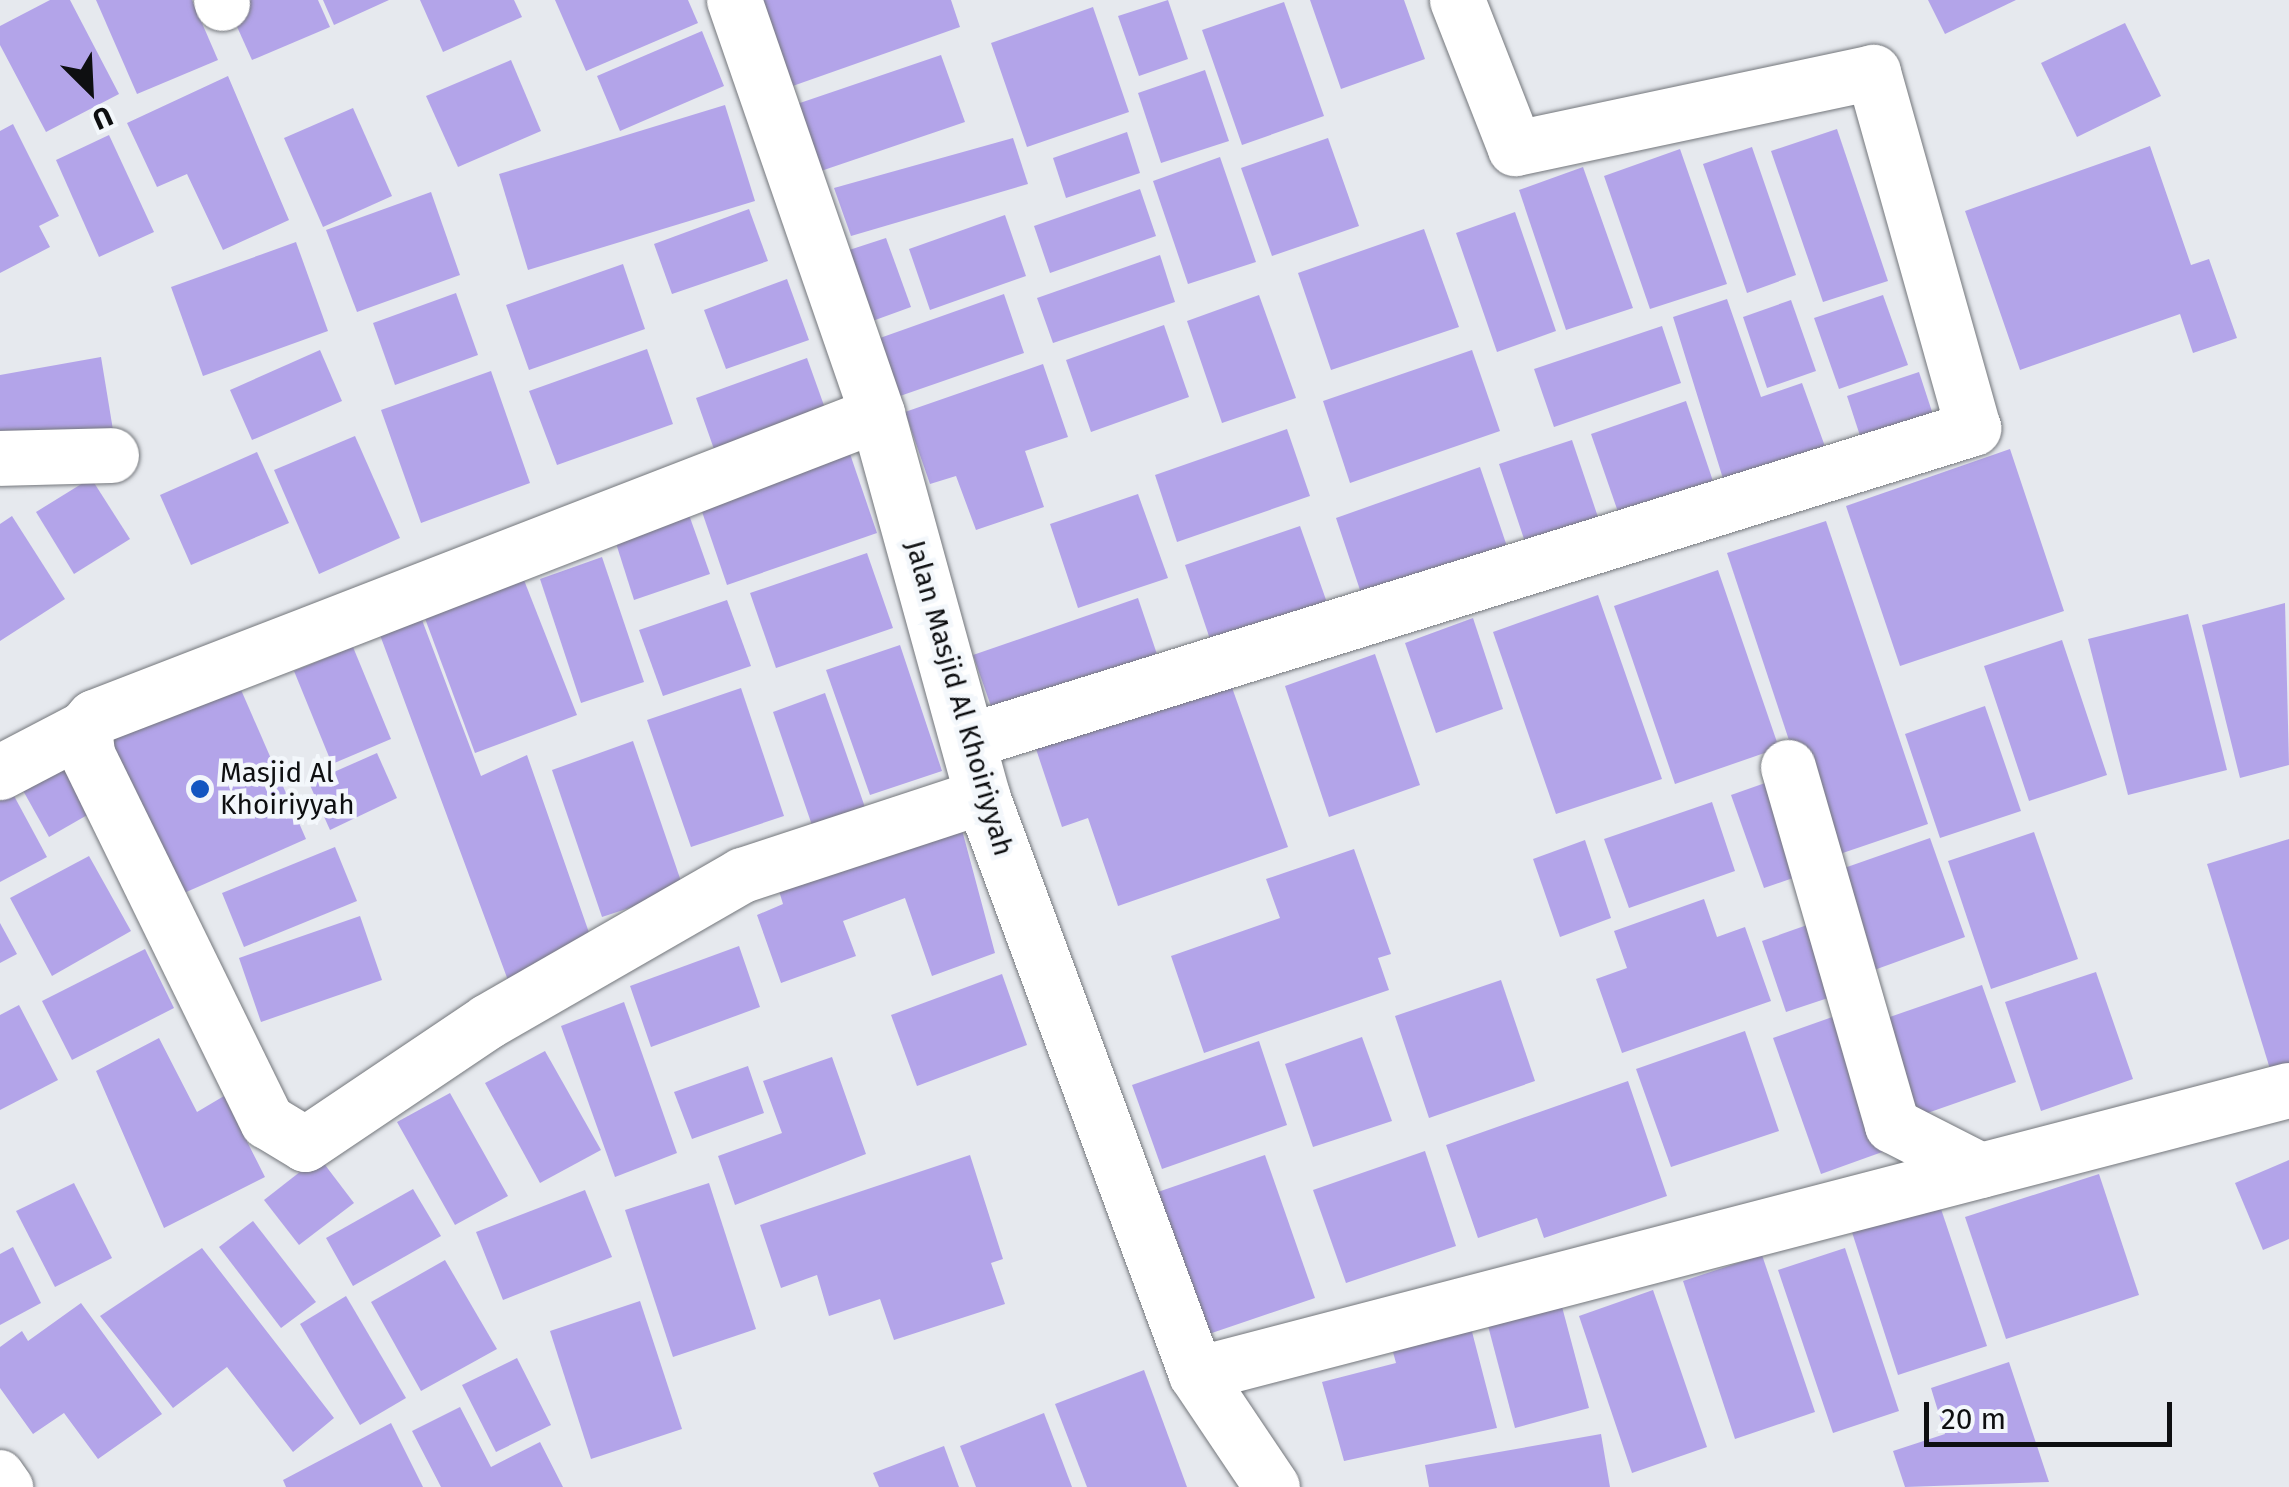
<!DOCTYPE html>
<html>
<head>
<meta charset="utf-8">
<style>
	body { margin:0 }
	#map { position:relative; width:2289px; height:1487px; overflow:hidden; background:#e6e9ee; font-family:"Fira Sans",sans-serif }
	div>[style] { position:absolute }
	.building>* { inset:0; background:#b3a4e9 }
	.roads { filter:drop-shadow(0 0 2px #74777c) drop-shadow(0 0 2px #74777c) }
	.lane>* { height:48px; margin:-24px; padding:0 24px; transform-origin:24px; border-radius:24px; background:#fff }
	.street>* { height:55px; margin:-27.5px; padding:0 27.5px; transform-origin:27.5px; border-radius:27.5px; background:#fff }
	.dots>* { width:28px; height:28px; translate:-50% -50%; box-sizing:border-box; border:5px solid #f3f7fb; border-radius:50% }
	span { translate:-50% -50%; white-space:nowrap; text-align:center; line-height:1.15; -webkit-text-stroke:9px #f3f7fb; paint-order:stroke }
	.street-label { font-size:28px; color:#0e0f11 }
	.poi-label { font-size:28px; color:#0e0f11 }
	.left { translate:0 -50%; text-align:left }
	.north { position:absolute; left:40px; top:40px; width:100px; height:100px; -webkit-text-stroke:8px #f3f7fb; paint-order:stroke; rotate:156deg; font-size:28px; font-weight:700; line-height:40px; text-align:center; color:#0e0f11 }
	.north::after { content:''; display:block; margin:auto; width:35px; height:45px; background:#0e0f11; clip-path:polygon(50% 0,100% 100%,50% 72%,0 100%) }
	.scale { position:absolute; left:1924px; top:1402px; width:248px; height:45px; box-sizing:border-box; border:5px solid #0e0f11; border-top:0; padding-left:12px; font-size:30px; line-height:35px; white-space:nowrap; color:#0e0f11; -webkit-text-stroke:8px #f3f7fb; paint-order:stroke }
</style>
</head>
<body>
<div id="map">
	<div class="building">
		<i style="clip-path:polygon(50px 0,70px 0,119px 94px,46px 132px,0 45px,0 26px)"></i>
		<i style="clip-path:polygon(96px 0,192px 0,218px 60px,137px 94px)"></i>
		<i style="clip-path:polygon(225px 0,318px 0,330px 27px,252px 60px)"></i>
		<i style="clip-path:polygon(323px 0,389px 0,334px 25px)"></i>
		<i style="clip-path:polygon(420px 0,514px 0,522px 17px,443px 52px)"></i>
		<i style="clip-path:polygon(555px 0,688px 0,698px 23px,586px 71px)"></i>
		<i style="clip-path:polygon(756px 0,951px 0,960px 27px,787px 88px)"></i>
		<i style="clip-path:polygon(1168px 0,1188px 59px,1139px 76px,1118px 16px)"></i>
		<i style="clip-path:polygon(1310px 0,1404px 0,1425px 59px,1341px 89px)"></i>
		<i style="clip-path:polygon(1928px 0,2016px 0,1945px 34px)"></i>
		<i style="clip-path:polygon(1284px 2px,1324px 116px,1242px 145px,1202px 30px)"></i>
		<i style="clip-path:polygon(1093px 7px,1129px 112px,1027px 147px,991px 43px)"></i>
		<i style="clip-path:polygon(2125px 23px,2161px 96px,2077px 137px,2041px 63px)"></i>
		<i style="clip-path:polygon(702px 31px,724px 86px,620px 131px,597px 76px)"></i>
		<i style="clip-path:polygon(941px 55px,965px 122px,818px 172px,794px 105px)"></i>
		<i style="clip-path:polygon(511px 60px,541px 131px,458px 167px,426px 96px)"></i>
		<i style="clip-path:polygon(1205px 70px,1229px 141px,1161px 163px,1138px 93px)"></i>
		<i style="clip-path:polygon(228px 76px,289px 220px,223px 250px,187px 174px,157px 187px,127px 123px)"></i>
		<i style="clip-path:polygon(725px 105px,755px 201px,528px 270px,499px 174px)"></i>
		<i style="clip-path:polygon(353px 108px,392px 196px,323px 227px,284px 138px)"></i>
		<i style="clip-path:polygon(13px 124px,59px 216px,39px 226px,50px 247px,0 273px,0 131px)"></i>
		<i style="clip-path:polygon(1837px 129px,1888px 281px,1823px 302px,1771px 151px)"></i>
		<i style="clip-path:polygon(1127px 132px,1140px 173px,1066px 198px,1053px 158px)"></i>
		<i style="clip-path:polygon(109px 135px,154px 232px,99px 257px,56px 160px)"></i>
		<i style="clip-path:polygon(1013px 138px,1028px 184px,851px 236px,834px 188px)"></i>
		<i style="clip-path:polygon(1328px 138px,1359px 226px,1272px 256px,1241px 168px)"></i>
		<i style="clip-path:polygon(2150px 146px,2191px 265px,2209px 259px,2237px 338px,2193px 353px,2180px 314px,2020px 370px,1965px 211px)"></i>
		<i style="clip-path:polygon(1752px 147px,1796px 275px,1747px 293px,1703px 164px)"></i>
		<i style="clip-path:polygon(1680px 149px,1727px 284px,1650px 309px,1604px 176px)"></i>
		<i style="clip-path:polygon(1220px 157px,1256px 262px,1188px 284px,1153px 181px)"></i>
		<i style="clip-path:polygon(1583px 167px,1633px 308px,1566px 330px,1519px 190px)"></i>
		<i style="clip-path:polygon(1140px 189px,1156px 236px,1050px 273px,1034px 226px)"></i>
		<i style="clip-path:polygon(431px 192px,460px 275px,357px 312px,326px 230px)"></i>
		<i style="clip-path:polygon(749px 209px,768px 261px,672px 294px,654px 244px)"></i>
		<i style="clip-path:polygon(1515px 212px,1556px 331px,1497px 352px,1456px 233px)"></i>
		<i style="clip-path:polygon(1005px 215px,1026px 276px,930px 310px,909px 249px)"></i>
		<i style="clip-path:polygon(1424px 229px,1459px 327px,1331px 370px,1298px 273px)"></i>
		<i style="clip-path:polygon(886px 238px,911px 307px,867px 323px,843px 252px)"></i>
		<i style="clip-path:polygon(296px 242px,328px 331px,203px 376px,171px 287px)"></i>
		<i style="clip-path:polygon(1160px 255px,1175px 302px,1053px 343px,1037px 298px)"></i>
		<i style="clip-path:polygon(623px 264px,645px 329px,529px 370px,506px 305px)"></i>
		<i style="clip-path:polygon(787px 279px,809px 340px,726px 369px,704px 310px)"></i>
		<i style="clip-path:polygon(456px 293px,478px 355px,395px 385px,373px 323px)"></i>
		<i style="clip-path:polygon(1004px 294px,1024px 353px,900px 396px,880px 338px)"></i>
		<i style="clip-path:polygon(1259px 295px,1296px 398px,1222px 423px,1187px 321px)"></i>
		<i style="clip-path:polygon(1883px 295px,1908px 365px,1839px 389px,1814px 318px)"></i>
		<i style="clip-path:polygon(1727px 299px,1761px 397px,1802px 383px,1831px 463px,1729px 498px,1673px 317px)"></i>
		<i style="clip-path:polygon(1791px 300px,1816px 371px,1767px 388px,1743px 317px)"></i>
		<i style="clip-path:polygon(1164px 325px,1189px 397px,1091px 432px,1066px 360px)"></i>
		<i style="clip-path:polygon(1662px 326px,1681px 383px,1554px 427px,1534px 369px)"></i>
		<i style="clip-path:polygon(647px 349px,673px 424px,557px 465px,529px 391px)"></i>
		<i style="clip-path:polygon(320px 350px,342px 401px,252px 440px,230px 390px)"></i>
		<i style="clip-path:polygon(1472px 350px,1500px 431px,1350px 483px,1323px 401px)"></i>
		<i style="clip-path:polygon(101px 357px,113px 430px,0 449px,0 375px)"></i>
		<i style="clip-path:polygon(807px 358px,826px 411px,715px 452px,696px 398px)"></i>
		<i style="clip-path:polygon(1043px 364px,1068px 437px,1025px 451px,1044px 507px,976px 530px,956px 476px,930px 484px,905px 412px)"></i>
		<i style="clip-path:polygon(491px 371px,530px 483px,421px 523px,381px 410px)"></i>
		<i style="clip-path:polygon(1919px 372px,1937px 427px,1865px 451px,1847px 396px)"></i>
		<i style="clip-path:polygon(1686px 401px,1719px 499px,1625px 532px,1591px 434px)"></i>
		<i style="clip-path:polygon(1287px 429px,1310px 496px,1177px 542px,1155px 475px)"></i>
		<i style="clip-path:polygon(355px 436px,400px 538px,319px 574px,274px 470px)"></i>
		<i style="clip-path:polygon(1572px 440px,1602px 529px,1529px 554px,1499px 464px)"></i>
		<i style="clip-path:polygon(848px 448px,877px 533px,727px 585px,698px 500px)"></i>
		<i style="clip-path:polygon(2010px 449px,2064px 611px,1900px 666px,1846px 506px)"></i>
		<i style="clip-path:polygon(257px 452px,289px 523px,191px 565px,160px 495px)"></i>
		<i style="clip-path:polygon(1480px 467px,1513px 564px,1368px 614px,1336px 518px)"></i>
		<i style="clip-path:polygon(91px 478px,130px 539px,74px 574px,36px 512px)"></i>
		<i style="clip-path:polygon(1138px 494px,1168px 578px,1078px 608px,1050px 524px)"></i>
		<i style="clip-path:polygon(688px 512px,710px 574px,634px 600px,614px 537px)"></i>
		<i style="clip-path:polygon(12px 516px,65px 599px,0 641px,0 524px)"></i>
		<i style="clip-path:polygon(1826px 521px,1928px 824px,1828px 858px,1727px 553px)"></i>
		<i style="clip-path:polygon(1300px 526px,1331px 614px,1215px 654px,1185px 565px)"></i>
		<i style="clip-path:polygon(867px 553px,893px 628px,776px 668px,750px 593px)"></i>
		<i style="clip-path:polygon(602px 557px,644px 682px,581px 703px,540px 579px)"></i>
		<i style="clip-path:polygon(1718px 570px,1779px 748px,1675px 784px,1614px 606px)"></i>
		<i style="clip-path:polygon(522px 575px,577px 715px,475px 753px,423px 613px)"></i>
		<i style="clip-path:polygon(1598px 595px,1662px 779px,1556px 814px,1493px 632px)"></i>
		<i style="clip-path:polygon(1138px 598px,1163px 672px,999px 729px,973px 655px)"></i>
		<i style="clip-path:polygon(727px 600px,751px 666px,663px 696px,639px 630px)"></i>
		<i style="clip-path:polygon(2285px 603px,2289px 765px,2240px 778px,2202px 625px)"></i>
		<i style="clip-path:polygon(2188px 614px,2227px 770px,2128px 795px,2088px 639px)"></i>
		<i style="clip-path:polygon(1473px 618px,1503px 709px,1436px 733px,1405px 643px)"></i>
		<i style="clip-path:polygon(422px 620px,481px 776px,527px 755px,593px 944px,509px 983px,380px 635px)"></i>
		<i style="clip-path:polygon(2062px 640px,2107px 775px,2029px 801px,1984px 666px)"></i>
		<i style="clip-path:polygon(900px 645px,942px 771px,870px 795px,826px 670px)"></i>
		<i style="clip-path:polygon(353px 647px,391px 739px,332px 764px,294px 671px)"></i>
		<i style="clip-path:polygon(1375px 654px,1420px 785px,1329px 817px,1285px 686px)"></i>
		<i style="clip-path:polygon(235px 676px,306px 839px,166px 901px,95px 738px)"></i>
		<i style="clip-path:polygon(1228px 676px,1288px 847px,1118px 906px,1088px 818px,1062px 827px,1034px 743px)"></i>
		<i style="clip-path:polygon(741px 688px,784px 816px,691px 847px,647px 720px)"></i>
		<i style="clip-path:polygon(825px 693px,867px 813px,814px 831px,773px 712px)"></i>
		<i style="clip-path:polygon(1985px 706px,2021px 811px,1940px 838px,1905px 734px)"></i>
		<i style="clip-path:polygon(633px 741px,684px 890px,602px 917px,552px 770px)"></i>
		<i style="clip-path:polygon(377px 753px,397px 798px,330px 830px,309px 783px)"></i>
		<i style="clip-path:polygon(57px 755px,89px 814px,49px 837px,16px 778px)"></i>
		<i style="clip-path:polygon(1782px 777px,1813px 871px,1764px 888px,1731px 795px)"></i>
		<i style="clip-path:polygon(13px 794px,47px 857px,0 882px,0 801px)"></i>
		<i style="clip-path:polygon(1712px 802px,1735px 871px,1629px 908px,1604px 839px)"></i>
		<i style="clip-path:polygon(958px 815px,995px 953px,932px 976px,905px 898px,843px 921px,856px 956px,781px 983px,757px 915px,783px 904px,776px 881px)"></i>
		<i style="clip-path:polygon(2034px 832px,2078px 959px,1991px 989px,1948px 861px)"></i>
		<i style="clip-path:polygon(1930px 838px,1965px 937px,1866px 973px,1830px 873px)"></i>
		<i style="clip-path:polygon(2289px 839px,2289px 1078px,2274px 1082px,2207px 864px)"></i>
		<i style="clip-path:polygon(1585px 840px,1611px 918px,1560px 937px,1533px 859px)"></i>
		<i style="clip-path:polygon(335px 847px,357px 901px,244px 947px,222px 893px)"></i>
		<i style="clip-path:polygon(1354px 849px,1391px 954px,1378px 958px,1389px 990px,1204px 1053px,1171px 956px,1280px 918px,1266px 879px)"></i>
		<i style="clip-path:polygon(89px 856px,131px 931px,52px 976px,10px 898px)"></i>
		<i style="clip-path:polygon(1704px 899px,1717px 937px,1745px 927px,1771px 1001px,1622px 1053px,1596px 979px,1627px 968px,1614px 931px)"></i>
		<i style="clip-path:polygon(360px 916px,382px 980px,261px 1022px,239px 958px)"></i>
		<i style="clip-path:polygon(0 923px,17px 954px,0 963px)"></i>
		<i style="clip-path:polygon(1810px 924px,1834px 996px,1786px 1012px,1762px 941px)"></i>
		<i style="clip-path:polygon(739px 946px,760px 1007px,651px 1047px,630px 986px)"></i>
		<i style="clip-path:polygon(145px 949px,174px 1008px,72px 1060px,42px 1001px)"></i>
		<i style="clip-path:polygon(2096px 972px,2133px 1079px,2041px 1111px,2005px 1002px)"></i>
		<i style="clip-path:polygon(1002px 974px,1027px 1045px,917px 1086px,891px 1015px)"></i>
		<i style="clip-path:polygon(1501px 980px,1535px 1081px,1429px 1118px,1395px 1016px)"></i>
		<i style="clip-path:polygon(1982px 985px,2016px 1082px,1896px 1124px,1861px 1027px)"></i>
		<i style="clip-path:polygon(624px 1002px,677px 1153px,615px 1177px,561px 1026px)"></i>
		<i style="clip-path:polygon(19px 1005px,58px 1080px,0 1110px,0 1015px)"></i>
		<i style="clip-path:polygon(1838px 1015px,1885px 1151px,1821px 1174px,1773px 1038px)"></i>
		<i style="clip-path:polygon(1745px 1031px,1779px 1131px,1671px 1167px,1636px 1069px)"></i>
		<i style="clip-path:polygon(1362px 1037px,1392px 1121px,1313px 1147px,1285px 1064px)"></i>
		<i style="clip-path:polygon(159px 1038px,197px 1112px,224px 1096px,265px 1177px,164px 1228px,96px 1071px)"></i>
		<i style="clip-path:polygon(1259px 1041px,1287px 1125px,1162px 1169px,1132px 1085px)"></i>
		<i style="clip-path:polygon(545px 1051px,601px 1150px,540px 1183px,485px 1083px)"></i>
		<i style="clip-path:polygon(832px 1057px,866px 1154px,735px 1205px,718px 1156px,782px 1133px,763px 1081px)"></i>
		<i style="clip-path:polygon(748px 1066px,764px 1113px,692px 1139px,674px 1092px)"></i>
		<i style="clip-path:polygon(1628px 1081px,1667px 1196px,1544px 1238px,1537px 1218px,1478px 1238px,1446px 1145px)"></i>
		<i style="clip-path:polygon(450px 1093px,508px 1196px,455px 1225px,397px 1122px)"></i>
		<i style="clip-path:polygon(1425px 1151px,1456px 1246px,1346px 1283px,1313px 1190px)"></i>
		<i style="clip-path:polygon(970px 1155px,1003px 1259px,991px 1263px,1005px 1304px,894px 1340px,880px 1299px,829px 1316px,817px 1275px,781px 1288px,760px 1225px)"></i>
		<i style="clip-path:polygon(1265px 1155px,1315px 1298px,1203px 1336px,1155px 1193px)"></i>
		<i style="clip-path:polygon(319px 1157px,354px 1203px,299px 1245px,264px 1200px)"></i>
		<i style="clip-path:polygon(2289px 1160px,2289px 1239px,2263px 1250px,2235px 1183px)"></i>
		<i style="clip-path:polygon(2099px 1174px,2139px 1295px,2006px 1339px,1965px 1217px)"></i>
		<i style="clip-path:polygon(74px 1183px,112px 1258px,55px 1287px,16px 1211px)"></i>
		<i style="clip-path:polygon(709px 1183px,756px 1329px,673px 1357px,625px 1210px)"></i>
		<i style="clip-path:polygon(413px 1189px,441px 1236px,353px 1286px,326px 1238px)"></i>
		<i style="clip-path:polygon(585px 1190px,612px 1257px,503px 1300px,476px 1232px)"></i>
		<i style="clip-path:polygon(1937px 1197px,1987px 1346px,1898px 1375px,1850px 1226px)"></i>
		<i style="clip-path:polygon(253px 1221px,316px 1302px,281px 1328px,219px 1247px)"></i>
		<i style="clip-path:polygon(13px 1247px,41px 1303px,0 1325px,0 1254px)"></i>
		<i style="clip-path:polygon(202px 1248px,334px 1418px,293px 1452px,227px 1367px,173px 1408px,100px 1316px)"></i>
		<i style="clip-path:polygon(1845px 1248px,1899px 1411px,1833px 1433px,1778px 1270px)"></i>
		<i style="clip-path:polygon(1762px 1255px,1815px 1412px,1735px 1439px,1683px 1281px)"></i>
		<i style="clip-path:polygon(445px 1260px,497px 1349px,421px 1391px,371px 1302px)"></i>
		<i style="clip-path:polygon(1653px 1290px,1707px 1447px,1632px 1473px,1579px 1316px)"></i>
		<i style="clip-path:polygon(346px 1296px,406px 1398px,360px 1425px,300px 1324px)"></i>
		<i style="clip-path:polygon(640px 1301px,682px 1429px,591px 1459px,550px 1331px)"></i>
		<i style="clip-path:polygon(81px 1303px,162px 1414px,98px 1459px,64px 1413px,33px 1434px,0 1388px,0 1347px,22px 1331px,28px 1341px)"></i>
		<i style="clip-path:polygon(1561px 1303px,1589px 1408px,1515px 1428px,1487px 1322px)"></i>
		<i style="clip-path:polygon(1470px 1324px,1497px 1428px,1344px 1461px,1322px 1382px,1396px 1363px,1391px 1345px)"></i>
		<i style="clip-path:polygon(517px 1358px,551px 1425px,496px 1452px,462px 1385px)"></i>
		<i style="clip-path:polygon(2009px 1362px,2049px 1482px,1905px 1487px,1893px 1451px,1945px 1434px,1931px 1388px)"></i>
		<i style="clip-path:polygon(1144px 1370px,1187px 1487px,1087px 1487px,1055px 1404px)"></i>
		<i style="clip-path:polygon(460px 1407px,491px 1467px,540px 1442px,563px 1487px,441px 1487px,412px 1431px)"></i>
		<i style="clip-path:polygon(1044px 1413px,1072px 1487px,976px 1487px,960px 1446px)"></i>
		<i style="clip-path:polygon(391px 1423px,423px 1487px,286px 1487px,283px 1480px)"></i>
		<i style="clip-path:polygon(1601px 1434px,1610px 1487px,1429px 1487px,1425px 1465px)"></i>
		<i style="clip-path:polygon(944px 1446px,959px 1487px,879px 1487px,873px 1473px)"></i>
	</div>
	<div class="roads">
		<div class="lane">
			<i style="left:0;top:1474px;width:16px;rotate:55deg"></i>
		</div>
		<div class="street">
			<i style="left:221px;top:0;width:3px;rotate:72deg"></i>
			<i style="left:734px;top:0;width:438px;rotate:70.9deg"></i>
			<i style="left:877px;top:414px;width:396px;rotate:74.6deg"></i>
			<i style="left:982px;top:796px;width:616px;rotate:69.68deg"></i>
			<i style="left:1196px;top:1374px;width:136px;rotate:56.1deg"></i>
			<i style="left:877px;top:414px;width:840px;rotate:158.84deg"></i>
			<i style="left:94px;top:717px;width:15px;rotate:132deg"></i>
			<i style="left:84px;top:728px;width:26px;rotate:83deg"></i>
			<i style="left:87px;top:754px;width:409px;rotate:63.9deg"></i>
			<i style="left:267px;top:1121px;width:44px;rotate:31.2deg"></i>
			<i style="left:305px;top:1144px;width:220px;rotate:-33.9deg"></i>
			<i style="left:488px;top:1021px;width:293px;rotate:-29.9deg"></i>
			<i style="left:742px;top:875px;width:253px;rotate:-18.2deg"></i>
			<i style="left:0;top:458px;width:111px;rotate:-1.5deg"></i>
			<i style="left:968px;top:741px;width:1053px;rotate:-17.3deg"></i>
			<i style="left:1973px;top:428px;width:370px;rotate:-105.7deg"></i>
			<i style="left:1873px;top:72px;width:366px;rotate:168deg"></i>
			<i style="left:1515px;top:148px;width:159px;rotate:-111.4deg"></i>
			<i style="left:1788px;top:767px;width:373px;rotate:73.8deg"></i>
			<i style="left:1892px;top:1125px;width:99px;rotate:27.1deg"></i>
			<i style="left:0;top:772px;width:95px;rotate:-27.6deg"></i>
			<i style="left:1196px;top:1374px;width:1129px;rotate:-14.57deg"></i>
		</div>
	</div>
	<div class="dots">
		<i style="left:200px;top:789px;background:#1356c1"></i>
	</div>
	<div class="street-label">
		<span style="left:959px;top:698px;rotate:74deg">Jalan Masjid Al Khoiriyyah</span>
	</div>
	<div class="poi-label">
		<span class="left" style="left:220px;top:789px">Masjid Al<br>Khoiriyyah</span>
	</div>
	<div class="north">U</div>
	<div class="scale">20 m</div>
</div>
</body>
</html>
